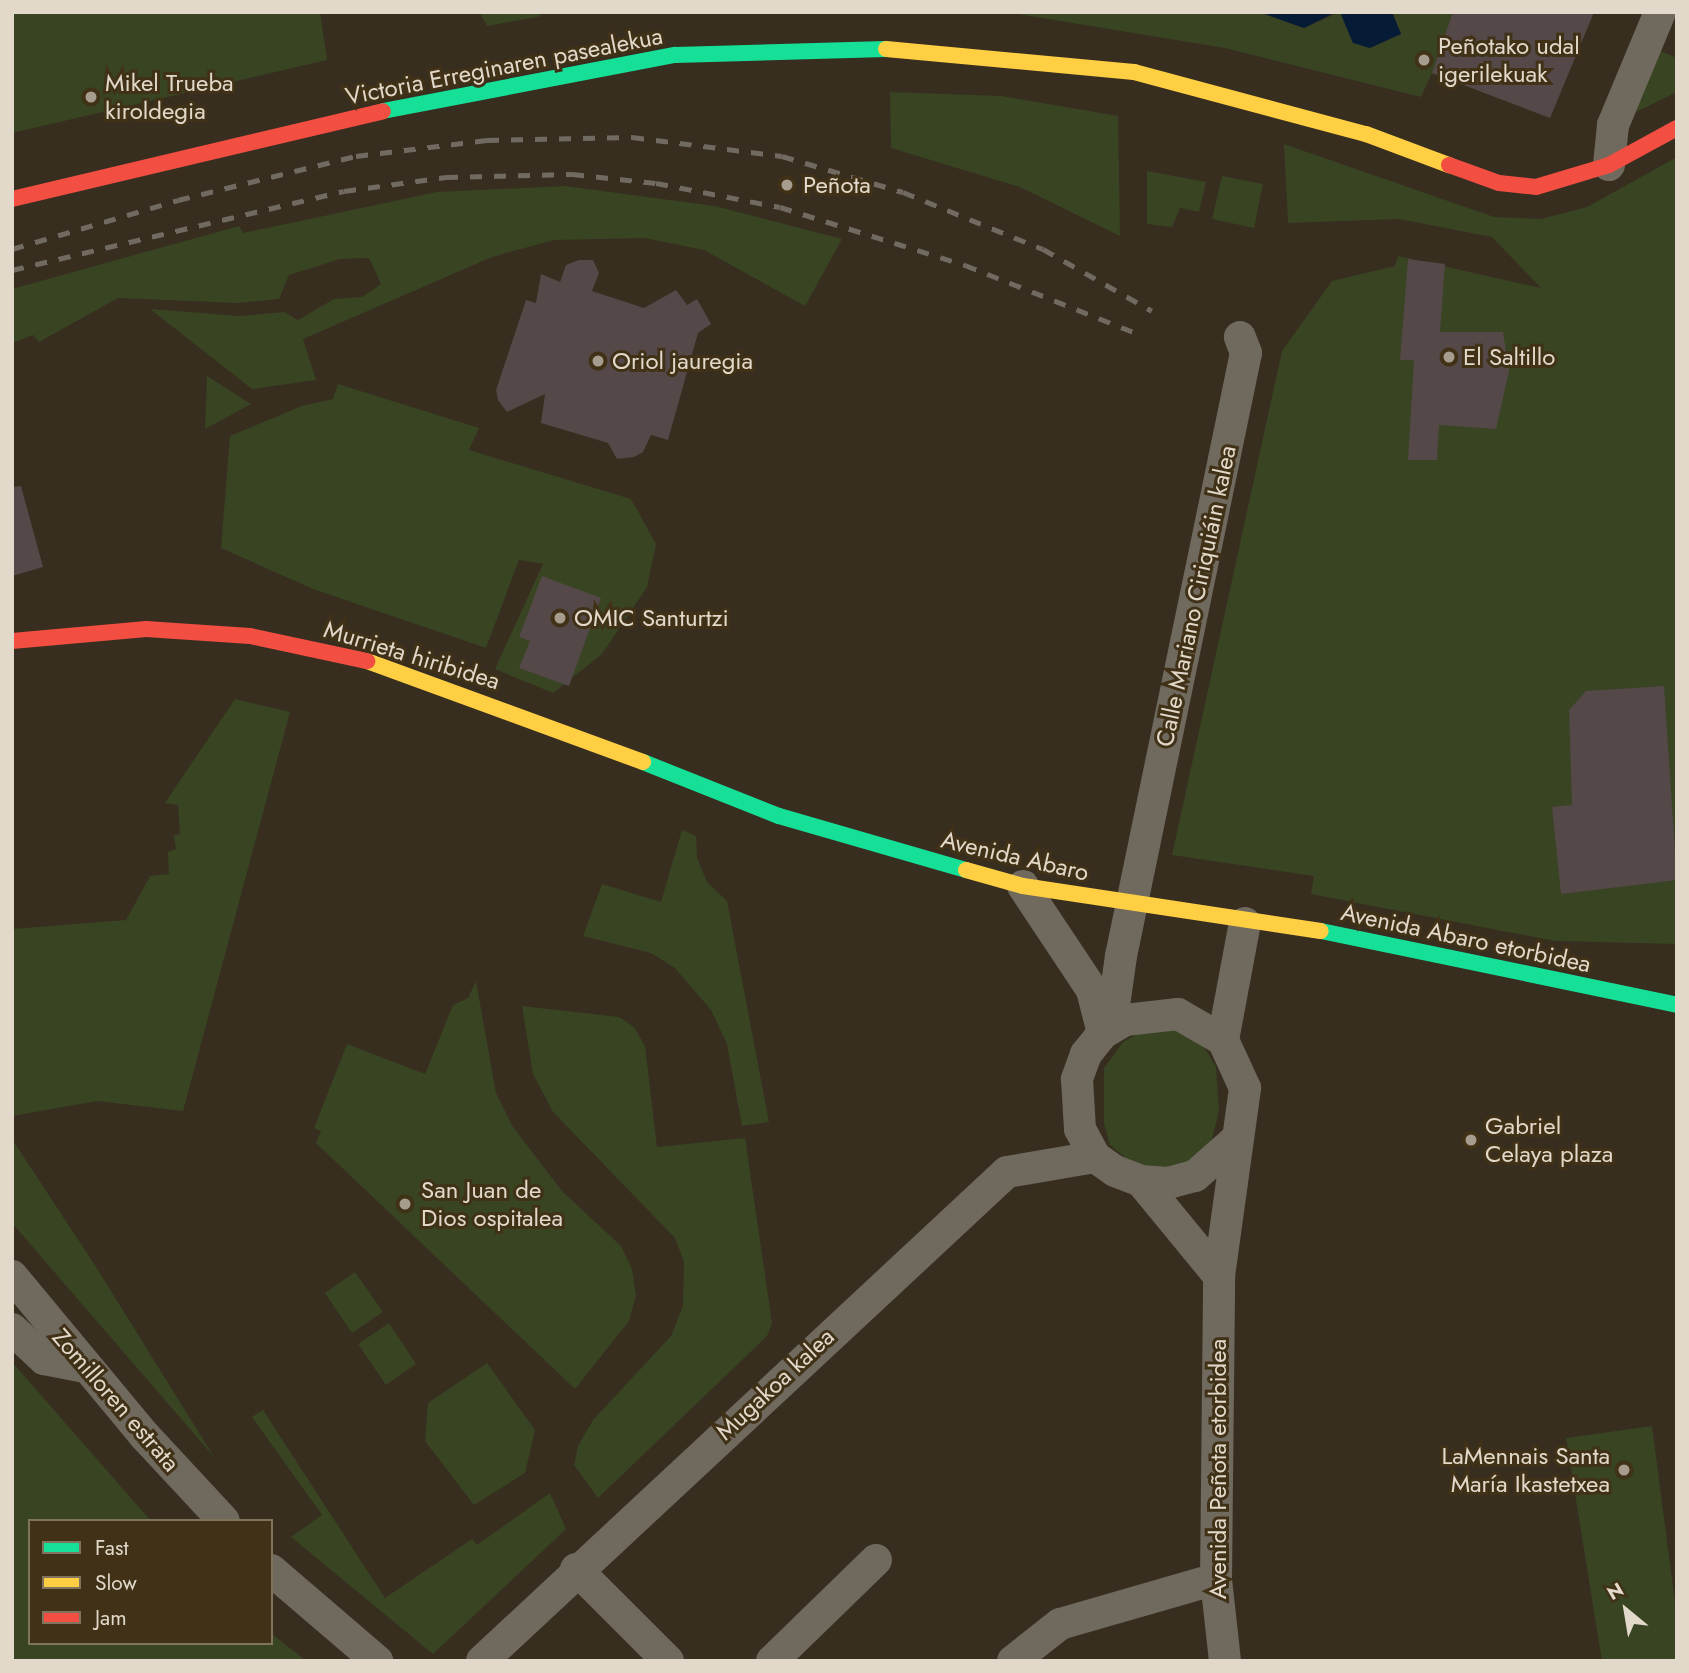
<!DOCTYPE html>
<html>
<head>
<meta charset="utf-8">
<style>
	body { margin:0 }
	#map { position:relative; width:1689px; height:1673px; overflow:hidden; background:#372e20; font-family:Jost,sans-serif }
	div>[style] { position:absolute }
	.green>* { inset:0; background:#384422 }
	.water>* { inset:0; background:#061b36 }
	.building>* { inset:0; background:#544848 }
	.street>* { height:32px; margin:-16px; padding:0 16px; transform-origin:16px; border-radius:16px; background:#6f695e }
	.fast>* { height:16px; margin:-8px; padding:0 8px; transform-origin:8px; border-radius:8px; background:#16e098 }
	.slow>* { height:16px; margin:-8px; padding:0 8px; transform-origin:8px; border-radius:8px; background:#ffcf43 }
	.jam>* { height:16px; margin:-8px; padding:0 8px; transform-origin:8px; border-radius:8px; background:#f24e42 }
	.rail>* { height:5px; margin-top:-2.5px; transform-origin:0; background:repeating-linear-gradient(90deg,#716a60 0 12px,transparent 0 24px) }
	.dots>* { width:19px; height:19px; translate:-50% -50%; box-sizing:border-box; border:4px solid #403117; border-radius:50% }
	span { translate:-50% -50%; white-space:nowrap; text-align:center; line-height:1.15; -webkit-text-stroke:6px #403117; paint-order:stroke }
	.poi-label { font-size:24px; color:#e2d9ca }
	.left { translate:0 -50%; text-align:left }
	.right { translate:-100% -50%; text-align:right }
	.street-label { font-size:24px; color:#e2d9ca }
	.frame { position:absolute; inset:0; border:14px solid #e2d9ca; pointer-events:none }
	.legend { position:absolute; left:28px; top:1519px; width:245px; height:126px; box-sizing:border-box; background:#403117; border:2px solid #81745f; margin:0; padding:9px 12px; list-style:none; font-size:21px; color:#e2d9ca }
	.legend li { display:flex; align-items:center; gap:14px; height:35px }
	.legend b { width:35px; border:2px solid #81745f }
	.north { position:absolute; left:1591px; top:1575px; width:70px; height:70px; -webkit-text-stroke:5px #403117; paint-order:stroke; rotate:330deg; font-size:19px; font-weight:700; line-height:28px; text-align:center; color:#e2d9ca }
	.north::after { content:''; display:block; margin:auto; width:24px; height:32px; background:#e2d9ca; clip-path:polygon(50% 0,100% 100%,50% 72%,0 100%) }
</style>
</head>
<body>
<div id="map">
	<div class="green">
		<i style="clip-path:polygon(12px 12px,320px 12px,327px 60px,12px 133px)"></i>
		<i style="clip-path:polygon(479px 12px,536px 12px,542px 16px,487px 26px)"></i>
		<i style="clip-path:polygon(1259px 12px,1304px 28px,1340px 12px,1353px 43px,1401px 34px,1392px 12px,1594px 12px,1550px 118px,1432px 73px,1421px 97px,1225px 48px,1011px 13px)"></i>
		<i style="clip-path:polygon(1658px 50px,1677px 58px,1677px 92px,1634px 113px)"></i>
		<i style="clip-path:polygon(890px 92px,1001px 96px,1118px 116px,1120px 236px,1020px 187px,891px 148px)"></i>
		<i style="clip-path:polygon(1284px 144px,1494px 217px,1541px 219px,1587px 207px,1677px 157px,1677px 944px,1555px 941px,1311px 894px,1314px 876px,1172px 855px,1282px 351px,1332px 281px,1395px 266px,1398px 256px,1541px 288px,1492px 237px,1399px 219px,1288px 223px)"></i>
		<i style="clip-path:polygon(1147px 171px,1206px 182px,1199px 212px,1180px 208px,1172px 227px,1147px 224px)"></i>
		<i style="clip-path:polygon(1222px 176px,1263px 184px,1254px 228px,1212px 219px)"></i>
		<i style="clip-path:polygon(565px 186px,715px 206px,842px 239px,805px 306px,704px 250px,645px 238px,554px 240px,492px 257px,303px 339px,316px 380px,252px 389px,150px 309px,240px 316px,284px 312px,298px 320px,334px 299px,362px 297px,381px 284px,369px 258px,340px 259px,289px 275px,279px 299px,237px 303px,118px 298px,39px 342px,33px 335px,12px 343px,12px 289px,239px 226px,243px 233px,437px 192px)"></i>
		<i style="clip-path:polygon(207px 376px,251px 404px,205px 429px)"></i>
		<i style="clip-path:polygon(338px 384px,479px 428px,469px 450px,631px 499px,656px 544px,647px 587px,602px 654px,553px 693px,495px 669px,543px 564px,519px 560px,486px 648px,313px 589px,221px 548px,230px 436px,302px 406px,333px 399px)"></i>
		<i style="clip-path:polygon(235px 699px,290px 712px,183px 1111px,97px 1101px,12px 1116px,12px 929px,126px 920px,150px 876px,169px 874px,168px 852px,176px 849px,174px 835px,180px 834px,178px 805px,165px 803px)"></i>
		<i style="clip-path:polygon(682px 830px,696px 836px,697px 858px,707px 882px,727px 901px,769px 1122px,742px 1126px,727px 1044px,711px 1010px,675px 968px,651px 953px,583px 936px,602px 884px,661px 902px)"></i>
		<i style="clip-path:polygon(476px 981px,496px 1093px,513px 1127px,562px 1191px,621px 1246px,632px 1269px,636px 1295px,629px 1321px,575px 1389px,316px 1143px,321px 1131px,314px 1128px,347px 1044px,425px 1074px,453px 1005px,468px 998px)"></i>
		<i style="clip-path:polygon(522px 1006px,619px 1017px,634px 1027px,645px 1046px,657px 1147px,745px 1138px,772px 1323px,767px 1336px,598px 1498px,574px 1465px,578px 1446px,593px 1420px,671px 1336px,683px 1306px,684px 1262px,675px 1238px,553px 1112px,533px 1074px)"></i>
		<i style="clip-path:polygon(1175px 1029px,1201px 1042px,1216px 1067px,1219px 1111px,1212px 1139px,1196px 1159px,1171px 1171px,1131px 1162px,1110px 1145px,1104px 1124px,1104px 1068px,1123px 1042px,1144px 1030px)"></i>
		<i style="clip-path:polygon(12px 1139px,98px 1270px,214px 1457px,12px 1223px)"></i>
		<i style="clip-path:polygon(355px 1272px,383px 1312px,352px 1333px,325px 1293px)"></i>
		<i style="clip-path:polygon(389px 1323px,416px 1364px,386px 1385px,358px 1344px)"></i>
		<i style="clip-path:polygon(12px 1362px,151px 1521px,30px 1521px,30px 1643px,271px 1643px,271px 1633px,306px 1661px,17px 1661px,12px 1655px)"></i>
		<i style="clip-path:polygon(487px 1363px,535px 1430px,525px 1473px,474px 1505px,425px 1441px,428px 1403px)"></i>
		<i style="clip-path:polygon(263px 1410px,385px 1598px,472px 1539px,477px 1545px,550px 1493px,566px 1529px,433px 1654px,291px 1537px,322px 1515px,252px 1417px)"></i>
		<i style="clip-path:polygon(1652px 1426px,1677px 1618px,1677px 1661px,1602px 1661px,1566px 1438px)"></i>
	</div>
	<div class="water">
		<i style="clip-path:polygon(1259px 12px,1336px 12px,1304px 28px)"></i>
		<i style="clip-path:polygon(1340px 12px,1392px 12px,1401px 34px,1370px 48px,1353px 43px)"></i>
	</div>
	<div class="building">
		<i style="clip-path:polygon(1453px 12px,1594px 12px,1550px 118px,1432px 73px)"></i>
		<i style="clip-path:polygon(1408px 259px,1445px 264px,1440px 332px,1503px 332px,1509px 371px,1496px 429px,1439px 425px,1437px 460px,1408px 460px,1414px 360px,1400px 360px)"></i>
		<i style="clip-path:polygon(579px 260px,593px 260px,599px 273px,592px 291px,644px 308px,676px 290px,687px 305px,697px 299px,711px 324px,698px 333px,668px 440px,651px 435px,643px 452px,634px 457px,617px 459px,608px 443px,541px 423px,545px 394px,507px 412px,498px 400px,496px 390px,526px 300px,536px 303px,541px 274px,560px 282px,566px 265px)"></i>
		<i style="clip-path:polygon(21px 486px,43px 567px,12px 576px,12px 487px)"></i>
		<i style="clip-path:polygon(542px 576px,601px 598px,569px 686px,519px 668px,530px 641px,519px 637px)"></i>
		<i style="clip-path:polygon(1664px 686px,1677px 880px,1561px 894px,1552px 807px,1572px 805px,1569px 710px,1586px 691px)"></i>
	</div>
	<div class="street">
		<i style="left:1609px;top:165px;width:40px;rotate:-84.3deg"></i>
		<i style="left:1613px;top:125px;width:122px;rotate:-67.4deg"></i>
		<i style="left:1023px;top:886px;width:125px;rotate:56.4deg"></i>
		<i style="left:1092px;top:990px;width:44px;rotate:75.7deg"></i>
		<i style="left:1111px;top:1027px;width:72px;rotate:-82deg"></i>
		<i style="left:1121px;top:956px;width:616px;rotate:-78.29deg"></i>
		<i style="left:1246px;top:353px;width:17px;rotate:-111deg"></i>
		<i style="left:1223px;top:1040px;width:119px;rotate:-79.4deg"></i>
		<i style="left:1141px;top:1181px;width:123px;rotate:50.6deg"></i>
		<i style="left:12px;top:1276px;width:207px;rotate:50.3deg"></i>
		<i style="left:144px;top:1435px;width:117px;rotate:47.1deg"></i>
		<i style="left:12px;top:1329px;width:44px;rotate:43.2deg"></i>
		<i style="left:44px;top:1359px;width:42px;rotate:11deg"></i>
		<i style="left:576px;top:1569px;width:130px;rotate:45deg"></i>
		<i style="left:271px;top:1570px;width:140px;rotate:40.6deg"></i>
		<i style="left:482px;top:1661px;width:717px;rotate:-42.97deg"></i>
		<i style="left:1007px;top:1172px;width:89px;rotate:-9.7deg"></i>
		<i style="left:772px;top:1661px;width:145px;rotate:-44.2deg"></i>
		<i style="left:1013px;top:1661px;width:60px;rotate:-38.2deg"></i>
		<i style="left:1060px;top:1624px;width:162px;rotate:-16.1deg"></i>
		<i style="left:1225px;top:1661px;width:82px;rotate:-96.3deg"></i>
		<i style="left:1216px;top:1579px;width:303px;rotate:-89.4deg"></i>
		<i style="left:1219px;top:1276px;width:190px;rotate:-82.1deg"></i>
		<i style="left:1245px;top:1088px;width:53px;rotate:-114.6deg"></i>
		<i style="left:1223px;top:1040px;width:52px;rotate:-150deg"></i>
		<i style="left:1178px;top:1014px;width:53px;rotate:173.5deg"></i>
		<i style="left:1125px;top:1020px;width:26px;rotate:149deg"></i>
		<i style="left:1103px;top:1033px;width:27px;rotate:129deg"></i>
		<i style="left:1086px;top:1054px;width:27px;rotate:110deg"></i>
		<i style="left:1077px;top:1079px;width:50px;rotate:86.6deg"></i>
		<i style="left:1080px;top:1129px;width:32px;rotate:62deg"></i>
		<i style="left:1095px;top:1157px;width:24px;rotate:35deg"></i>
		<i style="left:1115px;top:1171px;width:28px;rotate:21deg"></i>
		<i style="left:1141px;top:1181px;width:27px;rotate:4deg"></i>
		<i style="left:1168px;top:1183px;width:28px;rotate:-15deg"></i>
		<i style="left:1195px;top:1176px;width:57px;rotate:-41.5deg"></i>
	</div>
	<div class="fast">
		<i style="left:383px;top:111px;width:297px;rotate:-10.9deg"></i>
		<i style="left:675px;top:55px;width:211px;rotate:-1.6deg"></i>
		<i style="left:643px;top:762px;width:146px;rotate:21.7deg"></i>
		<i style="left:779px;top:816px;width:195px;rotate:16.1deg"></i>
		<i style="left:1321px;top:931px;width:364px;rotate:11.7deg"></i>
	</div>
	<div class="slow">
		<i style="left:886px;top:49px;width:249px;rotate:5.3deg"></i>
		<i style="left:1134px;top:72px;width:240px;rotate:15deg"></i>
		<i style="left:1366px;top:134px;width:89px;rotate:20.5deg"></i>
		<i style="left:367px;top:661px;width:294px;rotate:20.1deg"></i>
		<i style="left:966px;top:870px;width:59px;rotate:15.7deg"></i>
		<i style="left:1023px;top:886px;width:301px;rotate:8.6deg"></i>
	</div>
	<div class="jam">
		<i style="left:1449px;top:165px;width:53px;rotate:19.8deg"></i>
		<i style="left:1499px;top:183px;width:37px;rotate:6deg"></i>
		<i style="left:1536px;top:187px;width:76px;rotate:-16.8deg"></i>
		<i style="left:1609px;top:165px;width:77px;rotate:-28.6deg"></i>
		<i style="left:12px;top:199px;width:381px;rotate:-13.3deg"></i>
		<i style="left:12px;top:641px;width:135px;rotate:-5.1deg"></i>
		<i style="left:146px;top:629px;width:104px;rotate:3.9deg"></i>
		<i style="left:250px;top:636px;width:120px;rotate:12.1deg"></i>
	</div>
	<div class="rail">
		<i style="left:12px;top:249px;width:173px;rotate:-16.4deg"></i>
		<i style="left:178px;top:200px;width:183px;rotate:-13.9deg"></i>
		<i style="left:356px;top:156px;width:132px;rotate:-7deg"></i>
		<i style="left:487px;top:140px;width:145px;rotate:-1.2deg"></i>
		<i style="left:632px;top:137px;width:151px;rotate:7.2deg"></i>
		<i style="left:782px;top:156px;width:126px;rotate:16.6deg"></i>
		<i style="left:903px;top:192px;width:151px;rotate:22.2deg"></i>
		<i style="left:1043px;top:249px;width:125px;rotate:29.6deg"></i>
		<i style="left:12px;top:270px;width:341px;rotate:-13.4deg"></i>
		<i style="left:344px;top:191px;width:103px;rotate:-7.8deg"></i>
		<i style="left:446px;top:177px;width:126px;rotate:-1.4deg"></i>
		<i style="left:572px;top:174px;width:84px;rotate:6.1deg"></i>
		<i style="left:656px;top:183px;width:126px;rotate:11deg"></i>
		<i style="left:780px;top:207px;width:194px;rotate:17.4deg"></i>
		<i style="left:965px;top:265px;width:184px;rotate:21.7deg"></i>
	</div>
	<div class="dots">
		<i style="left:1424px;top:60px;background:#a69d8e"></i>
		<i style="left:91px;top:97px;background:#a69d8e"></i>
		<i style="left:787px;top:185px;background:#a69d8e"></i>
		<i style="left:1449px;top:357px;background:#a69d8e"></i>
		<i style="left:598px;top:361px;background:#a69d8e"></i>
		<i style="left:560px;top:618px;background:#a69d8e"></i>
		<i style="left:1471px;top:1140px;background:#a69d8e"></i>
		<i style="left:405px;top:1204px;background:#a69d8e"></i>
		<i style="left:1624px;top:1470px;background:#a69d8e"></i>
	</div>
	<div class="poi-label">
		<span class="left" style="left:1438px;top:60px">Peñotako udal<br>igerilekuak</span>
		<span class="left" style="left:105px;top:97px">Mikel Trueba<br>kiroldegia</span>
		<span class="left" style="left:803px;top:185px">Peñota</span>
		<span class="left" style="left:1463px;top:357px">El Saltillo</span>
		<span class="left" style="left:612px;top:361px">Oriol jauregia</span>
		<span class="left" style="left:574px;top:618px">OMIC Santurtzi</span>
		<span class="left" style="left:1485px;top:1140px">Gabriel<br>Celaya plaza</span>
		<span class="left" style="left:421px;top:1204px">San Juan de<br>Dios ospitalea</span>
		<span class="right" style="left:1610px;top:1470px">LaMennais Santa<br>María Ikastetxea</span>
	</div>
	<div class="street-label">
		<span style="left:504px;top:66px;rotate:-11deg">Victoria Erreginaren pasealekua</span>
		<span style="left:1196px;top:596px;rotate:-78deg">Calle Mariano Ciriquiáin kalea</span>
		<span style="left:412px;top:655px;rotate:17deg">Murrieta hiribidea</span>
		<span style="left:1015px;top:856px;rotate:13deg">Avenida Abaro</span>
		<span style="left:1466px;top:938px;rotate:12deg">Avenida Abaro etorbidea</span>
		<span style="left:775px;top:1384px;rotate:-43deg">Mugakoa kalea</span>
		<span style="left:116px;top:1400px;rotate:49deg">Zomilloren estrata</span>
		<span style="left:1218px;top:1469px;rotate:-90deg">Avenida Peñota etorbidea</span>
	</div>
	<div class="frame"></div>
	<ul class="legend">
	<li><b style="height:9px;background:#16e098"></b>Fast</li>
	<li><b style="height:9px;background:#ffcf43"></b>Slow</li>
	<li><b style="height:9px;background:#f24e42"></b>Jam</li>
	</ul>
	<div class="north">N</div>
</div>
</body>
</html>
